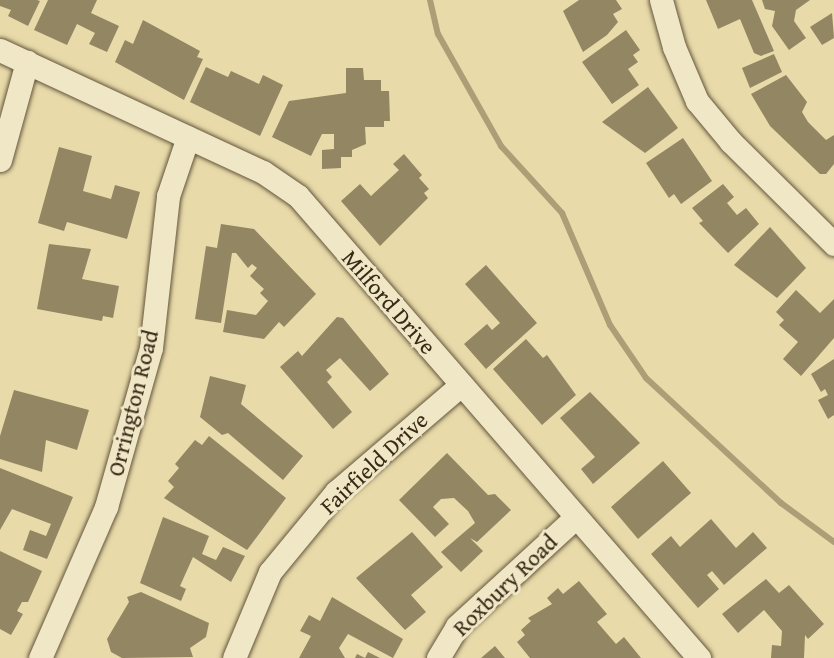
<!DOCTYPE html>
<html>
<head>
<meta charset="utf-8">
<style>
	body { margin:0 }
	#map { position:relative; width:834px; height:658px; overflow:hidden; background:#e8daa9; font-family:"Gentium Book Plus",serif }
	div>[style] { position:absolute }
	.stream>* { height:6px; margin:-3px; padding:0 3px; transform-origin:3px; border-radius:3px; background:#ac9e77 }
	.building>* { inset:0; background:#938663 }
	.roads { filter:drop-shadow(0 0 2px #63563c) drop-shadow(0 0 2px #63563c) }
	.minor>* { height:23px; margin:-11.5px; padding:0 11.5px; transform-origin:11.5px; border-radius:11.5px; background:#f0e7c7 }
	span { translate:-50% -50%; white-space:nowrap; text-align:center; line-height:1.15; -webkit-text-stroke:6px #f0e7c7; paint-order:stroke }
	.street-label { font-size:23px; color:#372a17 }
</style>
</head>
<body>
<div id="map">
	<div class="stream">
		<i style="left:430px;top:0;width:35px;rotate:77deg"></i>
		<i style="left:438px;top:34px;width:129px;rotate:60.6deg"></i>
		<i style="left:501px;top:146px;width:91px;rotate:47.7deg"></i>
		<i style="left:562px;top:213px;width:122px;rotate:66.8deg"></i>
		<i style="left:610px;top:325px;width:64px;rotate:55.8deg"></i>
		<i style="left:646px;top:378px;width:184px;rotate:42.8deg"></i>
		<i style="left:781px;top:503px;width:66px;rotate:36.3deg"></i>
	</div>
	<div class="building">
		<i style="clip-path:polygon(0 0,37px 0,40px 1px,28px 26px,8px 16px,11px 10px,0 6px)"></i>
		<i style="clip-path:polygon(48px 0,97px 0,91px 13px,119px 26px,107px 52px,89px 44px,95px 33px,77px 24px,67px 45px,34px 30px)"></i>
		<i style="clip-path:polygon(579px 0,616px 0,622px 9px,613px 14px,618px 22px,607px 35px,583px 52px,563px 11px)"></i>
		<i style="clip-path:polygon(706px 0,752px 0,774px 51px,761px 56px,754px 53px,740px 19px,718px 29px)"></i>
		<i style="clip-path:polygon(762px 0,810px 0,796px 10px,794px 21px,806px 38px,789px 50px,772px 26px,775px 11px,765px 9px)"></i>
		<i style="clip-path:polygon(832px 13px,834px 38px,822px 45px,810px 27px)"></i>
		<i style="clip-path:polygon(143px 20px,200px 51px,197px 57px,203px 59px,184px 100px,115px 62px,125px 40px,133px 44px)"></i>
		<i style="clip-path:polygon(626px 30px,640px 50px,633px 55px,638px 62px,628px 69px,639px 85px,612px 104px,582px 62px)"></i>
		<i style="clip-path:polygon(774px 54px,782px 72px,750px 88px,742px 68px)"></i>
		<i style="clip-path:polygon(206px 67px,228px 77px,231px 71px,259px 84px,263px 75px,283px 85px,260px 136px,190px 102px)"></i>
		<i style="clip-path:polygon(346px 68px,363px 68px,364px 80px,381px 80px,381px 91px,389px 91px,390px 121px,384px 121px,384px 127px,365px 127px,366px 144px,352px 150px,352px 157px,341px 157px,341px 168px,322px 169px,322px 150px,334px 149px,334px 134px,322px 134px,311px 156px,272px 137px,289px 101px,346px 93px)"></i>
		<i style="clip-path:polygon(786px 75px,807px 102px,802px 112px,808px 122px,826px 140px,834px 135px,834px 164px,826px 174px,820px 174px,770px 126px,751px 94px)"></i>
		<i style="clip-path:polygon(648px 87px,678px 128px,645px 153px,602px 122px)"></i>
		<i style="clip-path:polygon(683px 138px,712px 181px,681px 204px,674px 194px,669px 198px,646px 163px)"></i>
		<i style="clip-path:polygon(59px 147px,92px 156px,83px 191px,111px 199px,115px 185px,140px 192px,127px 239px,67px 222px,64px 231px,38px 223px)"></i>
		<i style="clip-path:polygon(404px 154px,422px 175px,419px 178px,429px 189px,424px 193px,428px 198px,380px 246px,341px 201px,360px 184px,371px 196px,399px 170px,393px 164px)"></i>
		<i style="clip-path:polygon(723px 184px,734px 197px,727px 203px,737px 215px,746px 208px,759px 224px,728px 253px,699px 223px,703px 221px,692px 208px)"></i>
		<i style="clip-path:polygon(221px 224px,254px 229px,316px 294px,284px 327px,279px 322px,264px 339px,223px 332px,227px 310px,256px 315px,268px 301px,260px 293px,264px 289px,250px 276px,257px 268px,252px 264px,248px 268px,236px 253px,232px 253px,221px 323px,195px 319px,206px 246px,217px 248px)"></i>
		<i style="clip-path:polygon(770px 227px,806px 268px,777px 298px,734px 265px)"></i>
		<i style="clip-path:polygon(49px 244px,91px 249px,82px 279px,119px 286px,113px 318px,103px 316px,102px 321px,37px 309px)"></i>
		<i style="clip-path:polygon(486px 265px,537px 323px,486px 369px,464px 344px,487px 324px,492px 330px,500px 323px,465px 284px)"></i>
		<i style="clip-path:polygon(796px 290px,820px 313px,834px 299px,834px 338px,801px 376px,783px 359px,798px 342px,779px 325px,784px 320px,776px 312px)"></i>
		<i style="clip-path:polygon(337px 317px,343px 318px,389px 374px,370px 391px,340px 358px,326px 370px,332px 377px,327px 382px,352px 412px,333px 429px,280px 367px,298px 351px,302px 356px)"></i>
		<i style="clip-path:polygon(526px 339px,543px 358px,547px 355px,576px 395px,542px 425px,493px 369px)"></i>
		<i style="clip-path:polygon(834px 359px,834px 415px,828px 419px,818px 400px,828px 395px,825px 389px,821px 392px,811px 374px)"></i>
		<i style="clip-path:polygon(210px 376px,246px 385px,241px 404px,303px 456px,283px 480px,228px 433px,222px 435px,200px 417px)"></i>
		<i style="clip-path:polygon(14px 390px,89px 410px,77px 450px,46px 440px,42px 472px,0 459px,0 436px)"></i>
		<i style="clip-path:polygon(590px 392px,640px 443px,593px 484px,581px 469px,595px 457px,560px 418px)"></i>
		<i style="clip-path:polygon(209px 436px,286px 498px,247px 550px,164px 498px,174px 487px,168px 481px,179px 468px,175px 464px,195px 440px,202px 445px)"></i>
		<i style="clip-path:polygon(447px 453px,488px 495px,495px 494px,511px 510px,477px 542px,470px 538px,483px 551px,461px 572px,441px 552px,475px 523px,468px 511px,454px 498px,441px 499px,433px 507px,449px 524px,435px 537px,399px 500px)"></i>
		<i style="clip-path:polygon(663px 461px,691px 493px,638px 539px,611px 507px)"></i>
		<i style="clip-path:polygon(0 468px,73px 497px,47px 559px,23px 550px,30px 530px,46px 536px,51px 524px,12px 509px,0 530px)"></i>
		<i style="clip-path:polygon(163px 517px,209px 536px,202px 554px,216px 560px,223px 547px,245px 556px,231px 582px,193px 557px,180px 586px,186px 589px,181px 601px,140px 583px)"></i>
		<i style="clip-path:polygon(711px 519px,736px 548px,753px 532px,767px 548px,724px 585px,712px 571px,707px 575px,719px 589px,698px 608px,651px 554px,671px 536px,680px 547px)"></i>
		<i style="clip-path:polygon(412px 532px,443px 567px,411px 595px,426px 612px,405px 630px,356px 578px)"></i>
		<i style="clip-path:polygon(0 551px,42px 571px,28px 602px,22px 602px,17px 611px,23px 614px,11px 635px,0 629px)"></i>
		<i style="clip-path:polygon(766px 579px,779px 593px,789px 585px,824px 624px,808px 639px,805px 635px,804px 658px,771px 658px,772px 645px,781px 646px,782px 631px,764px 610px,738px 633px,722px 614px)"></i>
		<i style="clip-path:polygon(579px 581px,607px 614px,597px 622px,616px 644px,624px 637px,641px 658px,530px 658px,517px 642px,525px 635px,521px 630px,531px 621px,528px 618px,552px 604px,547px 598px,558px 588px,563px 594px)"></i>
		<i style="clip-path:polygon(141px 592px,209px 623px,206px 637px,190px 648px,193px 657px,122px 658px,111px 652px,107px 639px,129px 602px,127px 597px)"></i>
		<i style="clip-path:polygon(332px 597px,403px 639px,393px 658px,348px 634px,339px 648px,345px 658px,299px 658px,311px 636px,300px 631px,309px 615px,320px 621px)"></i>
		<i style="clip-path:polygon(495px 646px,505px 658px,481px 658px)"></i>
		<i style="clip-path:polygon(368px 652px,380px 658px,355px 658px,357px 654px,365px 658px)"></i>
	</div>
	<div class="roads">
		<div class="minor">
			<i style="left:661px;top:0;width:49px;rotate:74.5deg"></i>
			<i style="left:674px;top:47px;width:59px;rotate:66.9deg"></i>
			<i style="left:697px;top:101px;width:53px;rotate:50.3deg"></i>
			<i style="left:731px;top:142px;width:145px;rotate:44.7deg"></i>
			<i style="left:0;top:50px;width:290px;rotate:24.9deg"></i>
			<i style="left:263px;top:172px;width:42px;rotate:34.4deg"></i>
			<i style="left:298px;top:196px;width:612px;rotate:49.04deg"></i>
			<i style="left:0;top:160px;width:102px;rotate:-74.6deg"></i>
			<i style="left:40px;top:658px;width:165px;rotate:-66.4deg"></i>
			<i style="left:106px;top:507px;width:165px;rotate:-74.2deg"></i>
			<i style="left:151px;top:348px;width:153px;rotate:-83.6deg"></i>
			<i style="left:168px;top:196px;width:62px;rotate:-71.3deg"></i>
			<i style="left:234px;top:658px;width:93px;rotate:-67.3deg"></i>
			<i style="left:270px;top:572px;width:104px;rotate:-50.5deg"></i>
			<i style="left:336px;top:492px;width:165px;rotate:-40.6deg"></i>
			<i style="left:438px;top:658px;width:37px;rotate:-59deg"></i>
			<i style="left:457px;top:626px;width:161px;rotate:-42.5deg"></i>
		</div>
	</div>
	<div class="street-label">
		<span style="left:389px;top:302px;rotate:49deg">Milford Drive</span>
		<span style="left:133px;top:403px;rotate:-76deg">Orrington Road</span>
		<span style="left:374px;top:463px;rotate:-43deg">Fairfield Drive</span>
		<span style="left:505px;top:585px;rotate:-44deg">Roxbury Road</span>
	</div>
</div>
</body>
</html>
